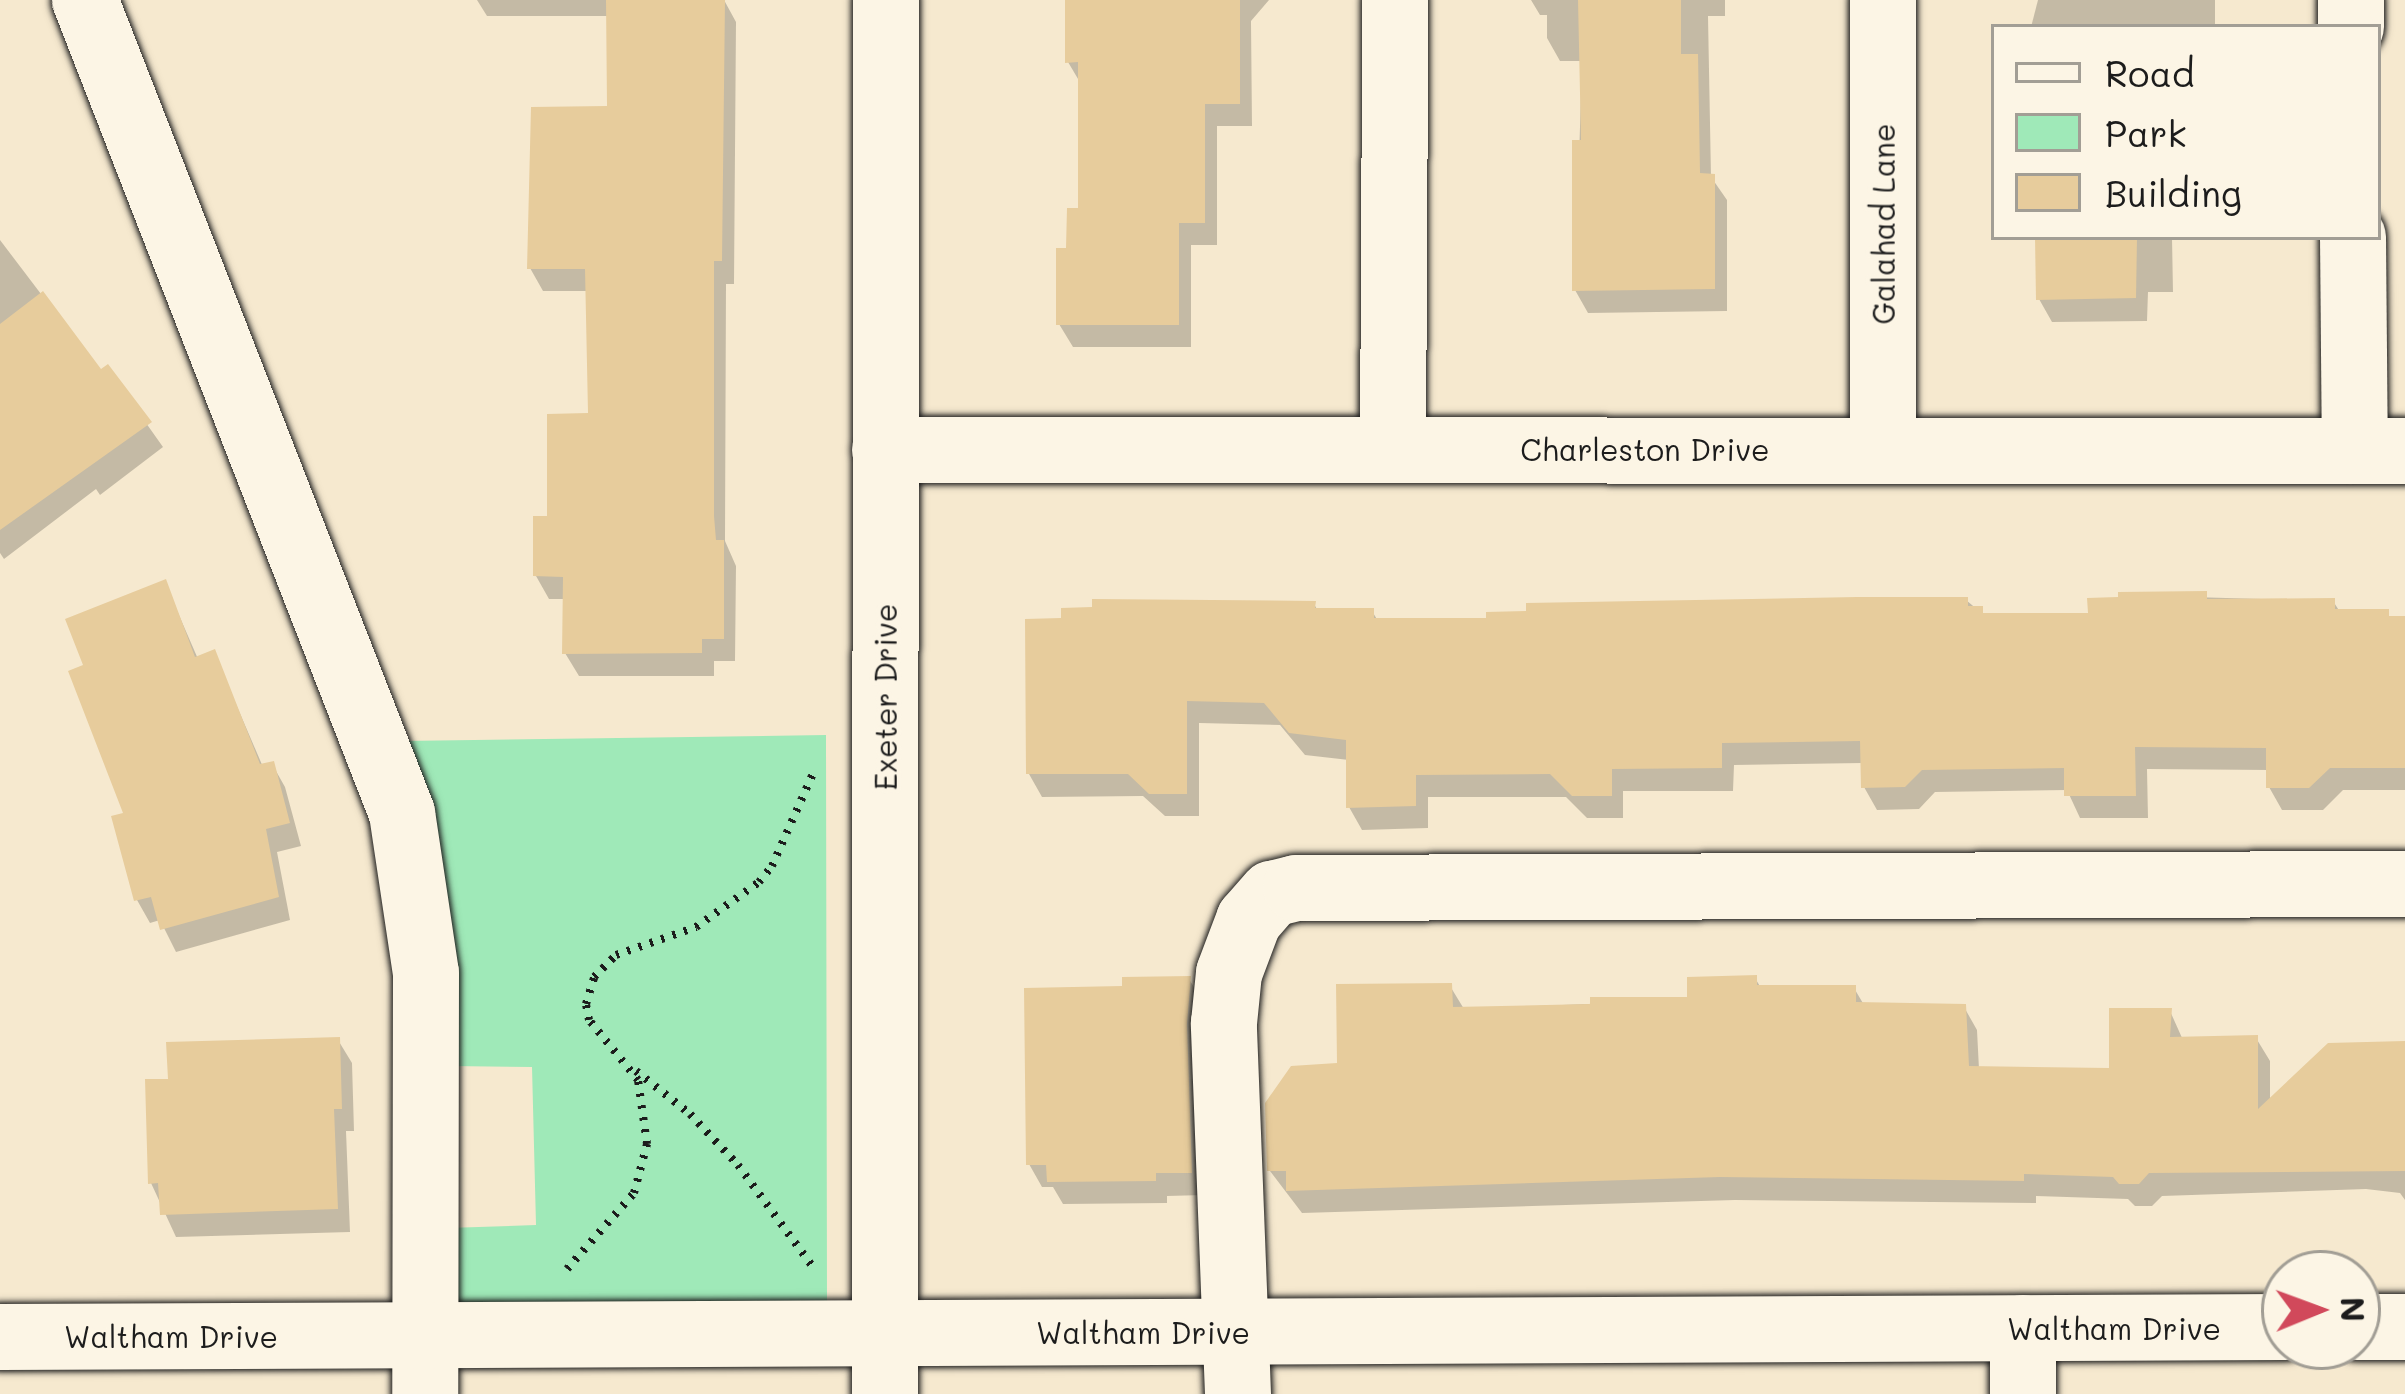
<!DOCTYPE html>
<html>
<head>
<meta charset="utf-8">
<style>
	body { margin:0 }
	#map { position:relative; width:2405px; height:1394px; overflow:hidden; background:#f6e9cf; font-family:Mali,sans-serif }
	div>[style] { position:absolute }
	.green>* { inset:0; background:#9fe9b8 }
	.shadow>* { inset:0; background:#0003 }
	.building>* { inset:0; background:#e7cc9c }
	.path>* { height:8px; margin-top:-4px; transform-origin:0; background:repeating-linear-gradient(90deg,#1c1c1c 0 3px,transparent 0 12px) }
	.roads { filter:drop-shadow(0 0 3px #1c1c1c) drop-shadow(0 0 3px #1c1c1c) }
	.minor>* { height:66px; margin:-33px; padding:0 33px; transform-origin:33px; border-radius:33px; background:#fcf5e5 }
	span { translate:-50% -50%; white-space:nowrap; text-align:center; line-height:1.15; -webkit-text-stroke:9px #fcf5e5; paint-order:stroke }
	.street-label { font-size:30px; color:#1c1c1c }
	.legend { position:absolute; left:1991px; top:24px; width:390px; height:216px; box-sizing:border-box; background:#fcf5e5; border:3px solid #a29e95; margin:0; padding:15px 21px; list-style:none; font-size:36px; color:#1c1c1c }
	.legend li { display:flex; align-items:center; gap:24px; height:60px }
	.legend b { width:60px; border:3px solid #a29e95 }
	.north { position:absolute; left:2261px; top:1250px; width:120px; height:120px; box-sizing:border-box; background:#fcf5e5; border:3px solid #a29e95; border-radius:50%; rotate:89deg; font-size:33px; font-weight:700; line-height:48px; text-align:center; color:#1c1c1c }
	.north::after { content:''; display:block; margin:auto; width:42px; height:54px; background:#d1495b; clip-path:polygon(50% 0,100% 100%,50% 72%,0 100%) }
</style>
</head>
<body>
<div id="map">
	<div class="green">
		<i style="clip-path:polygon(826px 735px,827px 1302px,445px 1308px,447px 1228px,536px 1225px,532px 1067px,449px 1066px,402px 741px)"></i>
	</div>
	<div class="shadow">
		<i style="clip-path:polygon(477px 0,724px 0,736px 22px,734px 284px,726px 284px,725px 541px,736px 566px,735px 661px,714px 661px,714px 676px,579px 676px,565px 653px,565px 599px,549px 599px,536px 576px,550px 519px,591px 416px,589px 291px,543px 291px,530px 268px,610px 109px,609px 16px,487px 16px)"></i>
		<i style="clip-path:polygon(1068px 0,1269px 0,1251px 21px,1252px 126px,1217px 126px,1217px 245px,1191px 245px,1191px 347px,1073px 347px,1059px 324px,1081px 211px,1081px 84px,1068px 62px)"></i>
		<i style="clip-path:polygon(1531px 0,1725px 0,1725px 16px,1708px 16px,1711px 177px,1727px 200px,1727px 311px,1588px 313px,1575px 290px,1582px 61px,1560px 61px,1547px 38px,1547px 15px,1540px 15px)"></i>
		<i style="clip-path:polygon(2038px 0,2215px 0,2215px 27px,2031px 27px)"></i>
		<i style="clip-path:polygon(2038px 237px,2172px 237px,2173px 292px,2148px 292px,2147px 321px,2052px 322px,2039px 299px)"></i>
		<i style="clip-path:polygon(0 240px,101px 373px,107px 368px,163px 447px,100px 495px,96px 489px,4px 559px,0 553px)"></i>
		<i style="clip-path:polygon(165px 583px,198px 659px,214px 653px,263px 767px,272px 764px,285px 787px,301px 846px,277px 852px,290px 920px,176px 952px,160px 920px,150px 923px,137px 900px,127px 815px,87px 667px)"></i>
		<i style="clip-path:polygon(2121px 595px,2333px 601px,2340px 612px,2387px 612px,2390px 618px,2405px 618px,2405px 790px,2343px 790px,2323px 810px,2282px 810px,2269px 787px,2269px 770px,2147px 769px,2148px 818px,2080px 818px,2067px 790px,1935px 792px,1919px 809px,1877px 810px,1864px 787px,1863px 763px,1734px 765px,1733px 791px,1623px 791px,1623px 818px,1587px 818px,1566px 797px,1428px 797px,1428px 828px,1362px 830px,1349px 807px,1349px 760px,1305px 755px,1280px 725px,1199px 723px,1199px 816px,1165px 816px,1143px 796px,1042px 797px,1029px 774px,1314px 604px,1318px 611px,1372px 611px,1378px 621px,1489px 621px,1966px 600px,1985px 616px,2091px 616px,2121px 600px)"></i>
		<i style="clip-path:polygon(1755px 978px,1761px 988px,1854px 988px,1864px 1005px,1964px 1007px,1977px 1030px,1979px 1069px,2112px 1071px,2170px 1011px,2183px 1040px,2256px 1038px,2270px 1061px,2270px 1103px,2405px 1044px,2405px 1200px,2400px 1193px,2366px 1189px,2162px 1196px,2152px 1206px,2135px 1206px,2128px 1199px,2036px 1196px,2036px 1203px,1735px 1200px,1302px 1213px,1270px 1171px,1340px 1066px,1450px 986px,1464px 1009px,1690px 1000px)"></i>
		<i style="clip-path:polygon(1189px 979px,1203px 1002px,1204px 1195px,1167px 1196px,1167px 1203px,1063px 1204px,1053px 1187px,1042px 1187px,1029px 1164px,1125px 989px)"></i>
		<i style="clip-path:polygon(338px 1040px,352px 1063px,354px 1131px,346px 1131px,350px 1232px,176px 1237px,151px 1183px,171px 1082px)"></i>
	</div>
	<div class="building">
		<i style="clip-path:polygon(606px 0,725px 0,722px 261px,714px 261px,714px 516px,716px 540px,724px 540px,724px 639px,702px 639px,702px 653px,562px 654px,563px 577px,533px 576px,533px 516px,547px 516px,547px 414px,588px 413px,585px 269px,527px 269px,531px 107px,607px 106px)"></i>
		<i style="clip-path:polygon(1065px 0,1240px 0,1240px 104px,1205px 104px,1205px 223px,1179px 223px,1179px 325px,1056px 325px,1056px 248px,1066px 248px,1067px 208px,1078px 208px,1078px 62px,1065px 63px)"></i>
		<i style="clip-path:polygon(1578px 0,1681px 0,1681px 54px,1698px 54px,1700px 173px,1715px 174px,1715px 289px,1572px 291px,1572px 140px,1581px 140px)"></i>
		<i style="clip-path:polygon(2035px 237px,2137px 237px,2136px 298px,2036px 300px)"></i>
		<i style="clip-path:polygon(43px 291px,101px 369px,108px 364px,152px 422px,0 530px,0 324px)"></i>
		<i style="clip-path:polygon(166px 579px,195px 657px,215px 649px,260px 764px,274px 761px,290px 823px,266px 829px,279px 897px,160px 930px,151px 897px,134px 901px,111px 816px,123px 813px,68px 671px,83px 665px,65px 619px)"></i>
		<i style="clip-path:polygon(2207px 591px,2207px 599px,2335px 598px,2335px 609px,2389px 609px,2389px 616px,2405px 616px,2405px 768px,2330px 768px,2309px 788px,2266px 788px,2266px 748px,2135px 747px,2136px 796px,2064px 796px,2064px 768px,1922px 770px,1905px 787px,1861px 788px,1860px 741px,1722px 743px,1722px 768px,1612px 769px,1612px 796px,1572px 796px,1550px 774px,1416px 775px,1416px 806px,1346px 808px,1346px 740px,1289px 733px,1264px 703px,1187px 701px,1187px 794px,1149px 794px,1128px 774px,1026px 774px,1025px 619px,1061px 618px,1061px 608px,1092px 607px,1092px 599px,1316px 601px,1315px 608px,1374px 608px,1374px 618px,1486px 618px,1486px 612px,1526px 611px,1526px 603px,1857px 597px,1968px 597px,1968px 606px,1983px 606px,1983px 613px,2088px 613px,2087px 598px,2118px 597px,2118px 592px)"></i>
		<i style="clip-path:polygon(1757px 975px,1757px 985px,1856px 985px,1856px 1002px,1966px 1004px,1969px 1066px,2109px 1068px,2109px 1008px,2172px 1008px,2170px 1037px,2258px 1035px,2258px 1109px,2328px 1043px,2405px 1041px,2405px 1171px,2149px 1173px,2139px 1184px,2119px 1184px,2113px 1177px,2024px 1174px,2024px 1181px,1720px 1177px,1286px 1191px,1286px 1171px,1267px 1171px,1265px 1103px,1291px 1066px,1337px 1063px,1336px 984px,1452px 983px,1453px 1007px,1590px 1004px,1590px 997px,1687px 997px,1687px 977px)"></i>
		<i style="clip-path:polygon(1191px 976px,1187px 1024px,1192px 1173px,1156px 1173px,1156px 1181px,1047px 1182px,1046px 1165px,1026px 1165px,1024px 988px,1122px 986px,1122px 977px)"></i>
		<i style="clip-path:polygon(340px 1037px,342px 1109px,334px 1109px,338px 1209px,160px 1215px,158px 1183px,148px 1184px,145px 1079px,168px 1079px,166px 1042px)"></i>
	</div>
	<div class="path">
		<i style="left:636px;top:1071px;width:69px;rotate:38.5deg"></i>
		<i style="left:690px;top:1114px;width:70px;rotate:46.7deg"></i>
		<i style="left:738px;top:1165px;width:127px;rotate:53.7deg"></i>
		<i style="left:567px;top:1269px;width:101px;rotate:-48.6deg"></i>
		<i style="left:634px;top:1193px;width:51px;rotate:-75.1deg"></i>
		<i style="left:647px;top:1144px;width:65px;rotate:-98deg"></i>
		<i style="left:638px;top:1080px;width:77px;rotate:-129.2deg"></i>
		<i style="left:589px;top:1020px;width:16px;rotate:-101deg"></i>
		<i style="left:586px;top:1004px;width:28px;rotate:-73deg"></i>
		<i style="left:594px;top:977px;width:31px;rotate:-45deg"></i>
		<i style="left:616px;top:955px;width:85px;rotate:-19.3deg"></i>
		<i style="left:696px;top:927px;width:77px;rotate:-35.5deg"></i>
		<i style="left:759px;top:882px;width:21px;rotate:-51deg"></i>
		<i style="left:772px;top:866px;width:106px;rotate:-66.1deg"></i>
	</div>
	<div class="roads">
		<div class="minor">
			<i style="left:85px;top:0;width:873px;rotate:68.7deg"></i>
			<i style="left:402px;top:813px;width:162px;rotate:81.5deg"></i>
			<i style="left:426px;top:973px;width:421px;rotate:90.1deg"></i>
			<i style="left:2351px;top:0;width:27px;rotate:90deg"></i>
			<i style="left:2353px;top:237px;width:214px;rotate:89.5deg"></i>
			<i style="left:1393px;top:449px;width:449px;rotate:-89.7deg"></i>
			<i style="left:1883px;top:449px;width:449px;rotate:-90deg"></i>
			<i style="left:885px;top:450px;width:1520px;rotate:0.04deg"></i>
			<i style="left:2357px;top:1327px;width:48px"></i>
			<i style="left:0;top:1337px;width:2285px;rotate:-0.25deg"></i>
			<i style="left:885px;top:1394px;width:1394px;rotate:-89.96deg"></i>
			<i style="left:1238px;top:1394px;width:371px;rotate:-92.2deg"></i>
			<i style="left:1224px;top:1023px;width:50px;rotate:-84.3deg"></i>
			<i style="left:1229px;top:973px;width:57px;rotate:-69.3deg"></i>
			<i style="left:1249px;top:920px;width:35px;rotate:-49deg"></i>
			<i style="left:1272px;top:894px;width:25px;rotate:-14deg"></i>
			<i style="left:1296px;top:888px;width:1109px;rotate:-0.21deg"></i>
			<i style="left:2023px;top:1394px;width:66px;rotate:-90deg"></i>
		</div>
	</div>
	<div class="street-label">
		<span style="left:1883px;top:224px;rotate:-90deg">Galahad Lane</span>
		<span style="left:1645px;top:449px">Charleston Drive</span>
		<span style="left:885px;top:697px;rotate:-90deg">Exeter Drive</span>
		<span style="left:2114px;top:1328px">Waltham Drive</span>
		<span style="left:1143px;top:1332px">Waltham Drive</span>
		<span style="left:171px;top:1336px">Waltham Drive</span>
	</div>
	<ul class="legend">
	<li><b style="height:15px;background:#fcf5e5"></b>Road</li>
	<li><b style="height:33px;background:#9fe9b8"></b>Park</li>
	<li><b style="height:33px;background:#e7cc9c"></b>Building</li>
	</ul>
	<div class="north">N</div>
</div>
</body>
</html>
